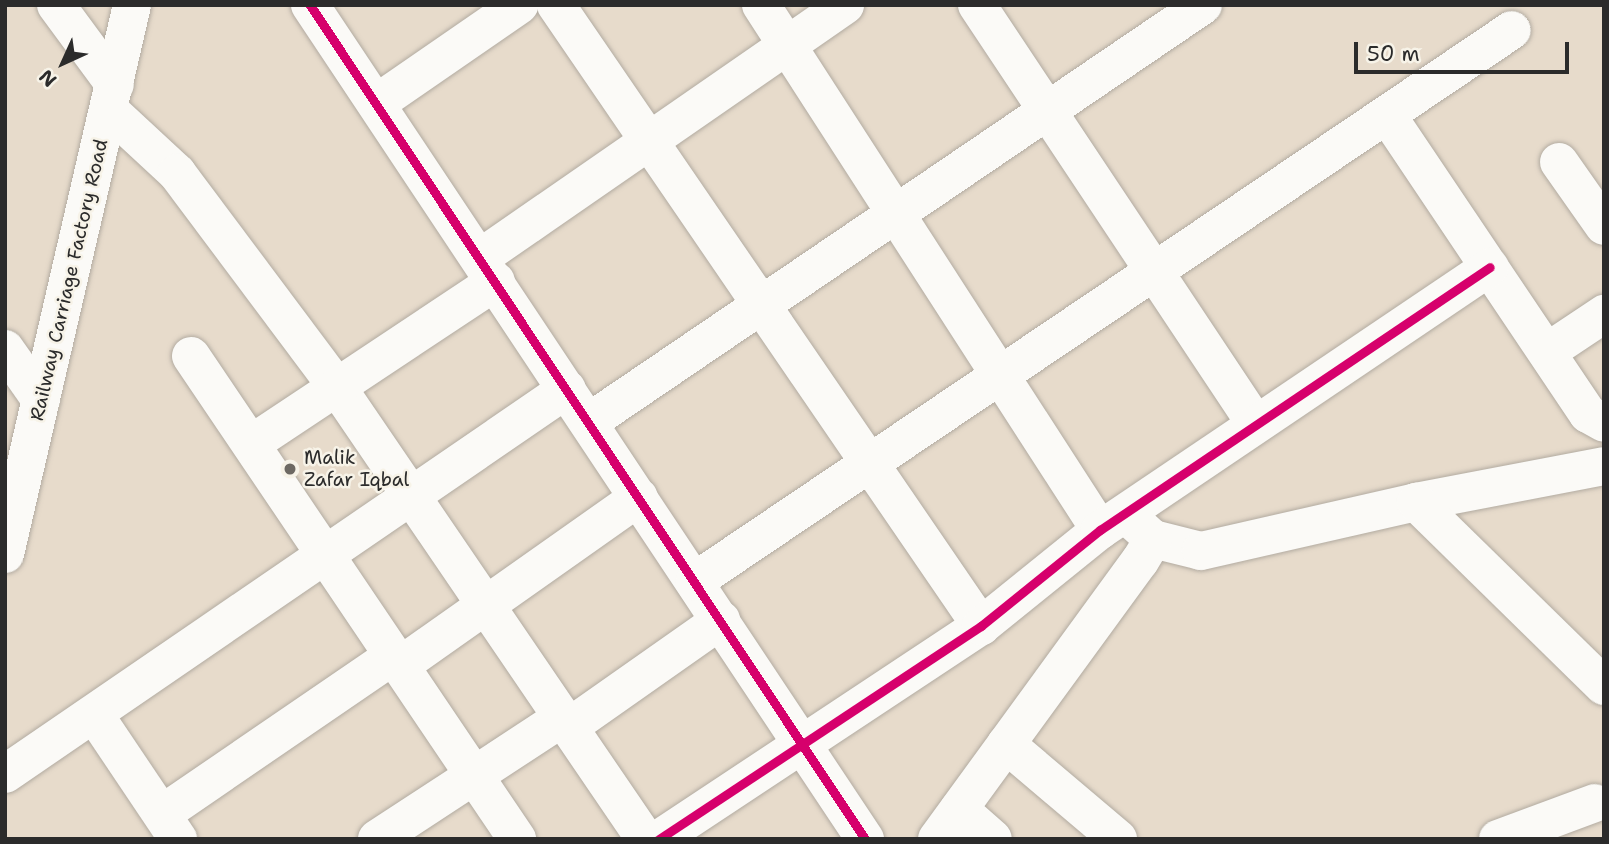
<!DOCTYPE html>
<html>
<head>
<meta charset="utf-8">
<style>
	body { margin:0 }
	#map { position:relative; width:1609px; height:844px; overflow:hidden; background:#e7dbcb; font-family:"Shantell Sans",sans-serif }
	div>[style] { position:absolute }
	.roads { filter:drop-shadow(0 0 2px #b2aba1) drop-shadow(0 0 2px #b2aba1) }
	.minor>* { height:38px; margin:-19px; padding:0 19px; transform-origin:19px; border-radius:19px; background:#fbfaf7 }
	.major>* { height:38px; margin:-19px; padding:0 19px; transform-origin:19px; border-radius:19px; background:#fbfaf7 }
	.cycleway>* { height:9px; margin:-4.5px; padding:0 4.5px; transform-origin:4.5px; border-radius:4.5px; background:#d6006c }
	.dots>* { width:19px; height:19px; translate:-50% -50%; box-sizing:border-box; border:4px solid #f7f3e8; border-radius:50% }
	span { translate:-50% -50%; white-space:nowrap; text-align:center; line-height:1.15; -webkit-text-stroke:5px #f7f3e8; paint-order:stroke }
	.street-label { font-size:19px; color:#2b2b2b }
	.poi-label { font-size:19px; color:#2b2b2b }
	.left { translate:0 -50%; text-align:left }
	.frame { position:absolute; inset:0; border:7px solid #2b2b2b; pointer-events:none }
	.north { position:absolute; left:28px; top:28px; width:70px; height:70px; -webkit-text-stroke:5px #f7f3e8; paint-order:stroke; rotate:225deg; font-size:19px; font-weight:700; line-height:28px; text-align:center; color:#2b2b2b }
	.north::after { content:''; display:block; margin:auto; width:24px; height:32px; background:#2b2b2b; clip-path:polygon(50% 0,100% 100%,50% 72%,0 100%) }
	.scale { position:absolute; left:1354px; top:42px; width:215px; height:32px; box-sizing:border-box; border:4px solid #2b2b2b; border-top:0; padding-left:9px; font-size:21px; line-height:24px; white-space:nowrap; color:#2b2b2b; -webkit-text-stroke:5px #f7f3e8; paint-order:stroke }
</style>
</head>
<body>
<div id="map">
	<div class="roads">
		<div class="minor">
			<i style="left:56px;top:5px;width:99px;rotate:53.6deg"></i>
			<i style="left:310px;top:5px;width:1002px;rotate:56.36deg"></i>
			<i style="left:556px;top:5px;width:753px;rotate:55.61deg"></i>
			<i style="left:761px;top:5px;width:625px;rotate:57.15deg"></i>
			<i style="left:977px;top:5px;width:502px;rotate:56.37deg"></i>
			<i style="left:377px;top:103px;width:173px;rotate:-34.6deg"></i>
			<i style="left:109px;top:110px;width:93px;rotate:42.8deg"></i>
			<i style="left:177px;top:173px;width:267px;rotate:53.2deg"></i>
			<i style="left:337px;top:387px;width:547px;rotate:55.73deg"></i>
			<i style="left:1387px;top:115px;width:360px;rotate:56.1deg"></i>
			<i style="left:1588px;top:414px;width:18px;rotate:29deg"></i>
			<i style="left:1559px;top:162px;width:78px;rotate:54.9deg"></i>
			<i style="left:480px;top:258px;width:444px;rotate:-34.7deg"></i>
			<i style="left:5px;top:349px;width:62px;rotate:54.8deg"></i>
			<i style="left:1547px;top:352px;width:69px;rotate:-33.7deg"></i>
			<i style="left:191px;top:356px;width:583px;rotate:55.98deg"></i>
			<i style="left:589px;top:422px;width:742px;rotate:-34.18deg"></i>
			<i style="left:251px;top:444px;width:294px;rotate:-33.6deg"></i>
			<i style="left:1416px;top:502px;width:191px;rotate:-10.8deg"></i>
			<i style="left:1153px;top:539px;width:49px;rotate:14deg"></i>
			<i style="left:1201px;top:551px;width:221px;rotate:-12.8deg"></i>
			<i style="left:1416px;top:502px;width:263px;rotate:44.4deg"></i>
			<i style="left:695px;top:581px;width:985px;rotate:-34deg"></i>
			<i style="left:401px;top:665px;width:291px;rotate:-35.2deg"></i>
			<i style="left:94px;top:714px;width:151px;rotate:56.1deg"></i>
			<i style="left:569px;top:727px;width:186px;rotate:-35.1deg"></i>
			<i style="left:1006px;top:744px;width:147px;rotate:40.3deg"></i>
			<i style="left:5px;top:774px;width:681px;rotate:-34.41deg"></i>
			<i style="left:959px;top:809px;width:45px;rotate:41.4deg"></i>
			<i style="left:162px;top:814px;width:280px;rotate:-34.4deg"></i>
			<i style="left:377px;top:839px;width:221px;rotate:-33.2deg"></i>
			<i style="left:659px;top:839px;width:386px;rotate:-33.5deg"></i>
			<i style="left:981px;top:626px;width:153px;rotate:-38.9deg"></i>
			<i style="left:1100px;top:530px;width:470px;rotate:-34deg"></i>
			<i style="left:937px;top:839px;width:344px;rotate:-53.9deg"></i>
			<i style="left:1140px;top:561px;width:26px;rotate:-59deg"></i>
			<i style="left:1153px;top:539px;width:27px;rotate:-138deg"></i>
			<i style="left:1498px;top:839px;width:103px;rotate:-20.4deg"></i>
		</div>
		<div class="major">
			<i style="left:5px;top:554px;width:563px;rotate:-76.97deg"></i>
		</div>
	</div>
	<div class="cycleway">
		<i style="left:310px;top:5px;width:1002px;rotate:56.36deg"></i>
		<i style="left:659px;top:839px;width:386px;rotate:-33.5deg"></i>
		<i style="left:981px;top:626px;width:153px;rotate:-38.9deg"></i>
		<i style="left:1100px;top:530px;width:470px;rotate:-34deg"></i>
	</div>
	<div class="dots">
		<i style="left:290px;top:469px;background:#6d6963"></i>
	</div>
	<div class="street-label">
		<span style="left:69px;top:280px;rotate:-77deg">Railway Carriage Factory Road</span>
	</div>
	<div class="poi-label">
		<span class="left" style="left:304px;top:469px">Malik<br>Zafar Iqbal</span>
	</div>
	<div class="frame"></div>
	<div class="north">N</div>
	<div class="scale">50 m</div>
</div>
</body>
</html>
